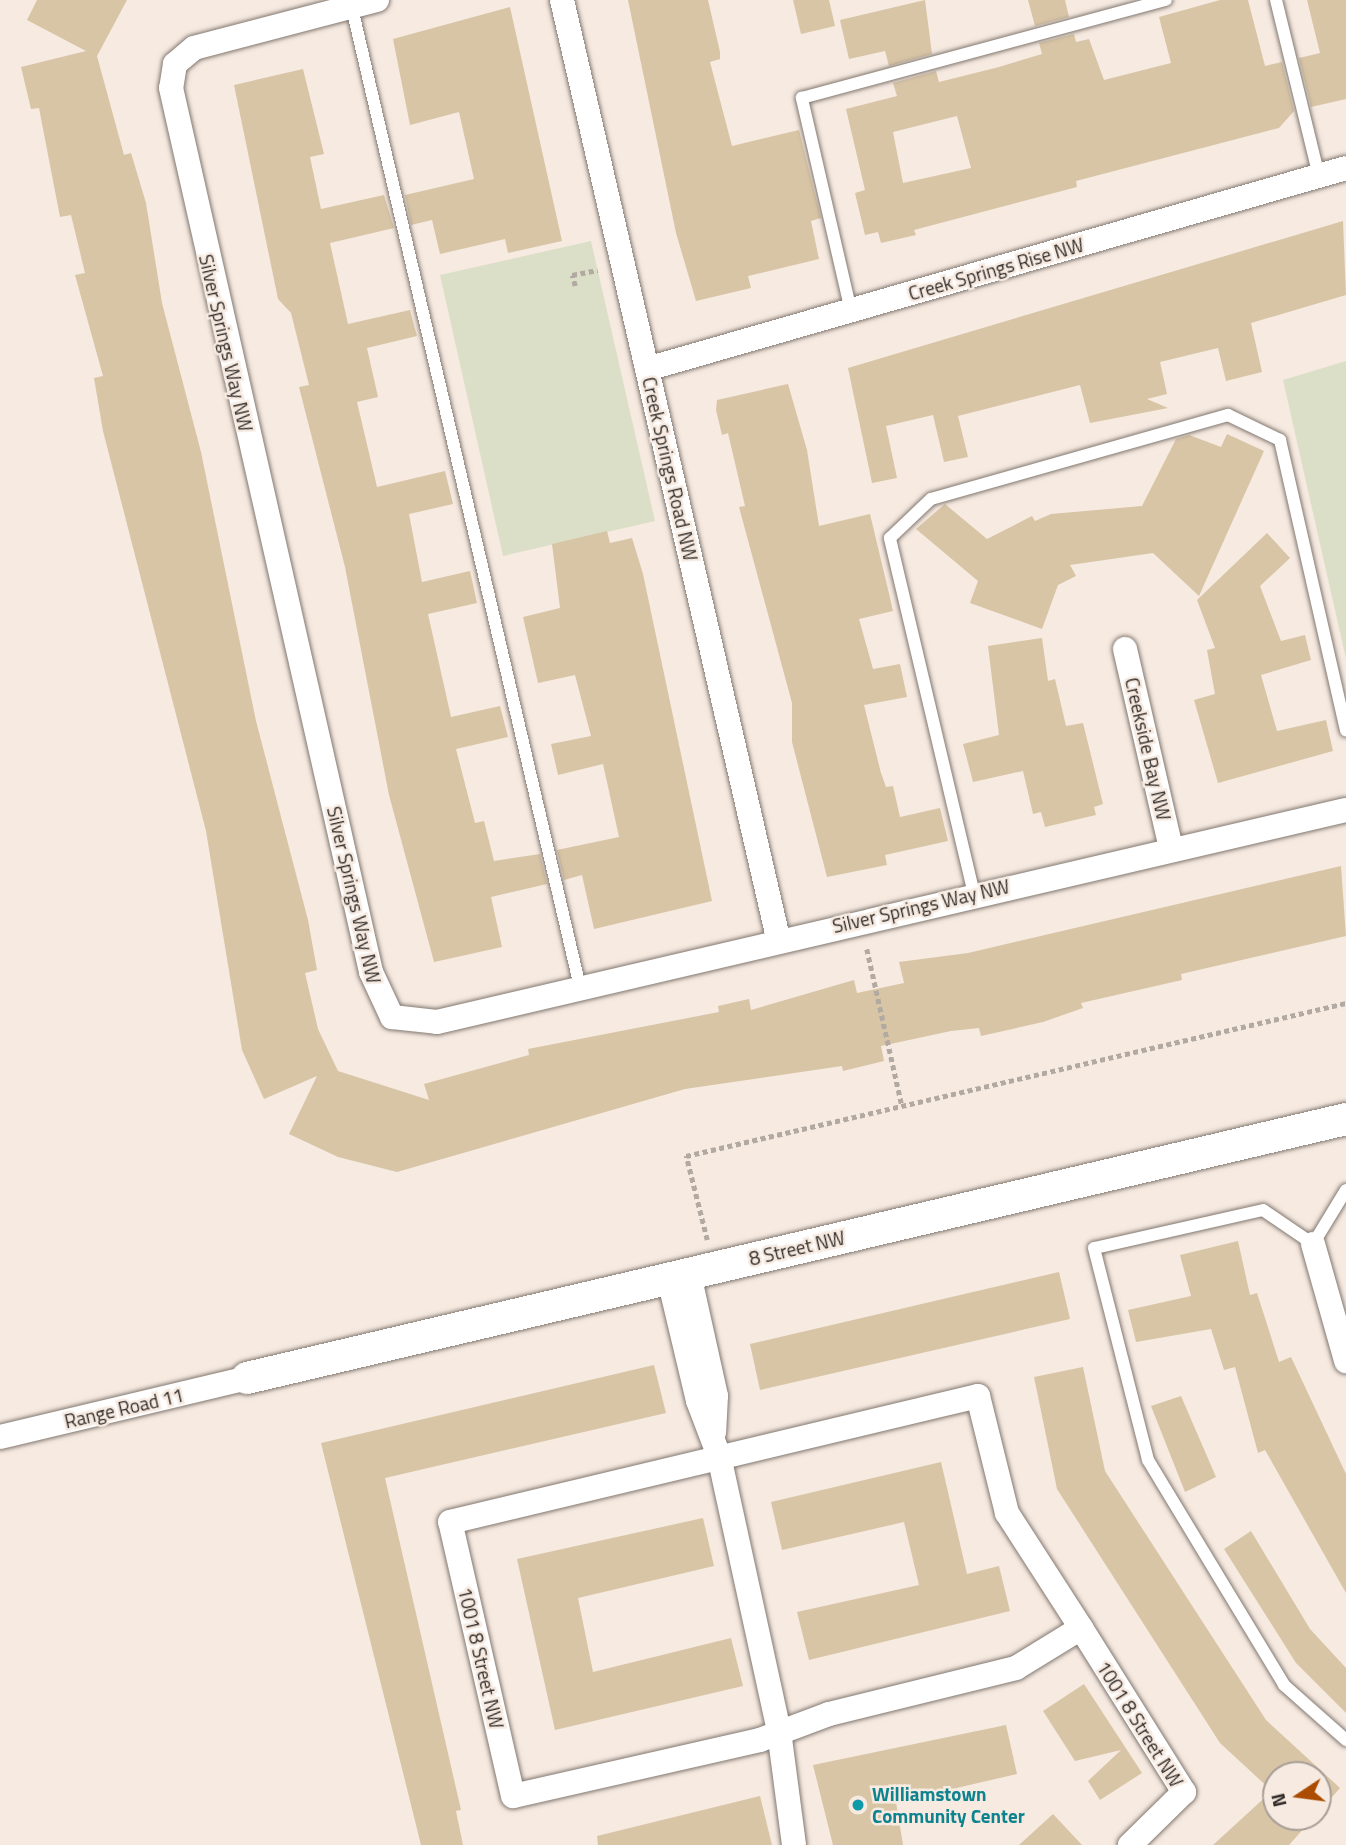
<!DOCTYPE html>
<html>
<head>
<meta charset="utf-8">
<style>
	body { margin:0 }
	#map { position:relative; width:1346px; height:1845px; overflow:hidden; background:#f6eae1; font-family:"Titillium Web",sans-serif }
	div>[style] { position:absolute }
	.green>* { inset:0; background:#dcdfc7 }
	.building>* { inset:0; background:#d8c5a6 }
	.path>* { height:4.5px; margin-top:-2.25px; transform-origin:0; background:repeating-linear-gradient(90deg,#b2a9a2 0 5px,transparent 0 8.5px) }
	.roads { filter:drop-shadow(0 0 2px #827870) drop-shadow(0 0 2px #827870) }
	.service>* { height:12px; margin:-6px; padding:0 6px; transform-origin:6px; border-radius:6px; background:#fff }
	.minor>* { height:24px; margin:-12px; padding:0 12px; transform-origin:12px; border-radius:12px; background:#fff }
	.tertiary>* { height:32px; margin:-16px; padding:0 16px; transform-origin:16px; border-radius:16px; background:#fff }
	.dots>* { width:19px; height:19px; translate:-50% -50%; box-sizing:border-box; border:4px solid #f6eae1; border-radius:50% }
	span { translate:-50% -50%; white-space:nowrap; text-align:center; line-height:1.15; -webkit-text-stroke:5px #f6eae1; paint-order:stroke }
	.street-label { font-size:19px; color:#322d2a }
	.culture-label { font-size:19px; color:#0d838f; font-weight:700 }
	.left { translate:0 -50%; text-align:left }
	.north { position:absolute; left:1262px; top:1761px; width:70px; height:70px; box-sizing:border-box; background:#f6eae1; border:2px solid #a89e98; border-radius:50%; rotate:257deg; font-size:19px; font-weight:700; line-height:28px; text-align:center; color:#322d2a }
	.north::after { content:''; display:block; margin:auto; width:24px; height:32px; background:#ab4c00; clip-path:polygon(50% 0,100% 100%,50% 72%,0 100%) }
</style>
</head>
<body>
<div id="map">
	<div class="green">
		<i style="clip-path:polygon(591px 241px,655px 521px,503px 556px,440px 275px)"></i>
		<i style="clip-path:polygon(1346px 361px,1346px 659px,1283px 380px)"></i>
	</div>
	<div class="building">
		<i style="clip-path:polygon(37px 0,127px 0,97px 56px,124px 155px,131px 153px,146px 203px,162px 303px,201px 452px,256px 721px,308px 920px,317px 970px,305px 973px,318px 1029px,338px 1071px,429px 1100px,424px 1084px,529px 1055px,528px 1049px,719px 1012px,718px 1006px,749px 999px,751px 1010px,854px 980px,857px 993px,904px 983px,899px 962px,968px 953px,1341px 866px,1346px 936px,1181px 974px,1182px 980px,1081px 1003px,1083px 1008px,1043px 1022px,981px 1036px,979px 1028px,951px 1031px,881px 1046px,884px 1061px,843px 1071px,842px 1066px,685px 1089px,397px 1172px,338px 1157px,289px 1134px,317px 1076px,264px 1099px,242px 1050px,206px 831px,103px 431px,94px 378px,103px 376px,75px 275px,85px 273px,71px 215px,60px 217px,39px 108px,31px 109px,21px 67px,86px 51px,27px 20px)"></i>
		<i style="clip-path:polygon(628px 0,708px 0,720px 52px,720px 59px,710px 62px,732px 146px,799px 130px,821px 218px,811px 221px,819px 259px,748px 276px,751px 288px,696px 301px,676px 233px)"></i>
		<i style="clip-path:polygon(793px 0,829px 0,835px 26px,801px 34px)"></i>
		<i style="clip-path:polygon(925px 0,932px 54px,889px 66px,885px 51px,849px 59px,840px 20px)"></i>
		<i style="clip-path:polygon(1028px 0,1065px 0,1069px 17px,1035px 26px)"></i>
		<i style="clip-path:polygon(evenodd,1220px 0,1248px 0,1265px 66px,1282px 62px,1294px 111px,1279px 128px,1076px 181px,1077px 187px,914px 230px,916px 235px,881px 243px,878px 232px,865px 235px,855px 193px,865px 190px,846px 109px,897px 96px,893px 83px,936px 71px,939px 82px,999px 67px,1042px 54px,1039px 43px,1074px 34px,1076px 42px,1089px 39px,1104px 80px,1171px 63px,1159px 17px,1220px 0,957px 116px,971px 168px,903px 183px,893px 132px,957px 116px)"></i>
		<i style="clip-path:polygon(1307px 0,1346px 0,1346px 99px,1311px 107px,1299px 58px,1320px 53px)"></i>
		<i style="clip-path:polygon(510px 7px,562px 241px,508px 253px,505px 239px,440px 254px,432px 220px,411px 225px,405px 195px,474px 179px,459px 112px,410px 125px,393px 39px)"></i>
		<i style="clip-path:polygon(303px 69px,324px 154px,310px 157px,321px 209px,384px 195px,394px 228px,330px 243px,348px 324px,410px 310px,417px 336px,367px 348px,378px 397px,357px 402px,377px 487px,445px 471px,453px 504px,409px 514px,422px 582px,470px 571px,477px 603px,428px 614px,451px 717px,500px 706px,508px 737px,456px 749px,475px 823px,484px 821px,494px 861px,540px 854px,547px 884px,491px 897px,502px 947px,434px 962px,389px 795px,345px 567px,299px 387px,309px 385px,291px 313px,278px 299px,234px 85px)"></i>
		<i style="clip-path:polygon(1343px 221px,1346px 295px,1251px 323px,1262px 372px,1226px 381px,1218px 348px,1160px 362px,1167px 394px,1147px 399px,1168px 408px,1090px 423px,1080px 385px,958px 416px,968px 457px,944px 462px,933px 415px,886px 426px,897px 478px,872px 483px,848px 368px)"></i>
		<i style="clip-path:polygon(788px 384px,807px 450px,819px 526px,870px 514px,887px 585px,893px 611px,859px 619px,873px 669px,900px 664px,907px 697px,864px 705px,881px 773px,886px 787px,893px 786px,900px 817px,940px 808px,948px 841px,885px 855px,887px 865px,827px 877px,792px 742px,792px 703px,739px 507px,745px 506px,728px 433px,722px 435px,716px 410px,717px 400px)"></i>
		<i style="clip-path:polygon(1227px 434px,1264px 451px,1199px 596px,1153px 553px,1070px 565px,1076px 576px,1058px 585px,1042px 629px,970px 603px,978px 581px,916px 529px,945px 504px,987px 539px,1032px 516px,1035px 521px,1051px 514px,1142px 506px,1176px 439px,1189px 435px,1221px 447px)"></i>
		<i style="clip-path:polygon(607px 531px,610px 543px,632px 538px,643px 574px,712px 901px,594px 929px,582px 875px,564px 880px,557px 850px,619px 837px,603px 764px,558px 775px,551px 744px,591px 736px,575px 675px,538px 683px,523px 617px,560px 608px,552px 544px)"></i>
		<i style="clip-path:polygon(1267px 533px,1290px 558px,1260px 586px,1281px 641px,1305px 635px,1311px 660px,1261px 675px,1277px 731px,1326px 720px,1333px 751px,1218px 783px,1194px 700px,1215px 694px,1207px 650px,1215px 648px,1197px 600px)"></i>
		<i style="clip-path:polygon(1042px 638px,1048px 681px,1055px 679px,1066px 726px,1083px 723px,1103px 804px,1094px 807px,1096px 815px,1045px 827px,1041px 812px,1033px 814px,1023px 771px,973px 782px,963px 744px,999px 735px,988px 646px)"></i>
		<i style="clip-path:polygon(1238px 1241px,1250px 1295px,1257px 1293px,1279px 1362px,1291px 1357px,1346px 1474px,1346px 1593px,1265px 1450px,1258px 1453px,1235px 1367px,1224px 1370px,1211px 1329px,1136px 1342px,1128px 1310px,1191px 1296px,1180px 1255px)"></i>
		<i style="clip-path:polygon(1059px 1272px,1070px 1319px,760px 1390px,750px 1344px)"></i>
		<i style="clip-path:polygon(654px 1365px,666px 1413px,385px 1478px,461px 1810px,456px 1811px,463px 1845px,421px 1845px,321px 1443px)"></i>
		<i style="clip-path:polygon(1083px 1367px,1105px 1471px,1266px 1720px,1340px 1788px,1318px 1813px,1318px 1775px,1276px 1775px,1276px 1817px,1314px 1817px,1289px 1845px,1213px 1845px,1272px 1791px,1220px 1743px,1057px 1489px,1034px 1377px)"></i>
		<i style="clip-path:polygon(1181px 1396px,1216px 1477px,1185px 1492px,1151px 1406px)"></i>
		<i style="clip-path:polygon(941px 1462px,967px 1574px,999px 1566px,1010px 1611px,809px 1660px,797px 1612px,919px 1585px,904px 1522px,782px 1550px,771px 1502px)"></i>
		<i style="clip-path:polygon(703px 1518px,714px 1566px,578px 1598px,593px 1672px,731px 1638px,743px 1686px,555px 1730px,517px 1559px)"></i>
		<i style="clip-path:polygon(1251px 1531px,1310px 1629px,1346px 1668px,1346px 1713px,1296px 1663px,1224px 1549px)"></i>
		<i style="clip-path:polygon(1084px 1684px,1142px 1773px,1100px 1800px,1088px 1781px,1121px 1750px,1075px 1761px,1043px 1711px)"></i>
		<i style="clip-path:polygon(1006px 1725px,1017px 1774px,896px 1802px,903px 1845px,833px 1845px,813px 1765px)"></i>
		<i style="clip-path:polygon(760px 1796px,772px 1845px,598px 1845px,597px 1836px)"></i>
		<i style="clip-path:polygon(1053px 1814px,1082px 1845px,1019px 1845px)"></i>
	</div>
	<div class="path">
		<i style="left:575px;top:286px;width:11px;rotate:-105deg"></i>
		<i style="left:572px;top:275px;width:26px;rotate:-11deg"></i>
		<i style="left:867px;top:949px;width:160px;rotate:77.4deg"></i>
		<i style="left:707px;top:1240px;width:87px;rotate:-104deg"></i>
		<i style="left:686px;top:1156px;width:678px;rotate:-13.05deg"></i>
	</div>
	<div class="roads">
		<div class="service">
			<i style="left:1276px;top:0;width:181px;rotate:76.3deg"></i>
			<i style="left:352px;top:8px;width:1005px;rotate:76.89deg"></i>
			<i style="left:851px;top:311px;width:219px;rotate:-103deg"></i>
			<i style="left:802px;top:98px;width:377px;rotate:-15.1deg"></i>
			<i style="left:974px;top:894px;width:366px;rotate:-103.3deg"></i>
			<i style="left:890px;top:538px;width:57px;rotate:-43.6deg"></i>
			<i style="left:931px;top:499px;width:309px;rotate:-15.8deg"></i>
			<i style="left:1228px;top:415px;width:58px;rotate:25.7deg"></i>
			<i style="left:1280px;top:440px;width:298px;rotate:77.2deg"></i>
			<i style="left:1346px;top:1190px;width:63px;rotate:121.4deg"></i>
			<i style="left:1313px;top:1244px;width:60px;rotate:-145.8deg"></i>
			<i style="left:1263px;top:1210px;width:173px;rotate:167.3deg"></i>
			<i style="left:1094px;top:1248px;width:219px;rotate:75.7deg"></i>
			<i style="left:1148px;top:1460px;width:263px;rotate:58.8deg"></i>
			<i style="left:1284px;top:1685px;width:83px;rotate:41.6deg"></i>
		</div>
		<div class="minor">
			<i style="left:377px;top:0;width:189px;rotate:165.3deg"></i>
			<i style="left:194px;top:48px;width:25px;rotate:140deg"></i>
			<i style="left:175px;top:64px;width:24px;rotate:99deg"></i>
			<i style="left:171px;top:88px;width:906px;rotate:77.25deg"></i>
			<i style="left:371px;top:972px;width:50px;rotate:65deg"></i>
			<i style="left:392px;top:1017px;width:45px;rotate:6.3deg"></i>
			<i style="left:437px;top:1022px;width:933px;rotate:-13.13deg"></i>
			<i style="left:562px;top:0;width:963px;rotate:77.03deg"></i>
			<i style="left:647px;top:369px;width:727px;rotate:-16.04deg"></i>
			<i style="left:1125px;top:649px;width:205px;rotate:77deg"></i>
			<i style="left:1313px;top:1244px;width:122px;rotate:74.2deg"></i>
			<i style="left:689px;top:1274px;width:125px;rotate:77.5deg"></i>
			<i style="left:716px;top:1396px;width:36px;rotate:93deg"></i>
			<i style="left:669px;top:1279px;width:125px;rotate:76.6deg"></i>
			<i style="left:698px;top:1401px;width:59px;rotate:69.1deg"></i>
			<i style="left:719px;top:1456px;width:281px;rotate:77.7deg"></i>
			<i style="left:779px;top:1731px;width:115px;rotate:82.5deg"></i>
			<i style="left:0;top:1437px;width:254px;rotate:-13.4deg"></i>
			<i style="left:1081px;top:1628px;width:76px;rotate:148.4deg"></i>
			<i style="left:1016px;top:1668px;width:193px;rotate:166.2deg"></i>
			<i style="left:829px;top:1714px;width:74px;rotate:159.4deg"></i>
			<i style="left:760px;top:1740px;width:253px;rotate:167.2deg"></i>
			<i style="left:513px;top:1796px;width:281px;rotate:-102.9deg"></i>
			<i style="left:450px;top:1522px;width:543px;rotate:-13.42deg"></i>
			<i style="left:978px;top:1396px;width:121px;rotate:76.1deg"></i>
			<i style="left:1007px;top:1513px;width:137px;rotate:57.2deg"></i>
			<i style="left:1081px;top:1628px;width:194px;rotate:57.9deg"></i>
			<i style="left:1184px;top:1792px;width:76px;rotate:135.5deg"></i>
		</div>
		<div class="tertiary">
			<i style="left:247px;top:1378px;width:1129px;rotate:-13.26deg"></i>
		</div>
	</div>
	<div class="dots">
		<i style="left:858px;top:1805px;background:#0f9aa8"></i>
	</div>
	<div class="street-label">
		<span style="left:996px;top:269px;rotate:-16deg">Creek Springs Rise NW</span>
		<span style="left:226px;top:343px;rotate:77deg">Silver Springs Way NW</span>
		<span style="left:670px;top:469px;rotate:77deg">Creek Springs Road NW</span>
		<span style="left:1148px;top:749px;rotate:77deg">Creekside Bay NW</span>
		<span style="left:354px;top:895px;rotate:77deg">Silver Springs Way NW</span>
		<span style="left:921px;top:906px;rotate:-13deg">Silver Springs Way NW</span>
		<span style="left:797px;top:1248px;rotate:-13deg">8 Street NW</span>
		<span style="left:124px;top:1408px;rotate:-13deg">Range Road 11</span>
		<span style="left:481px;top:1658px;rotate:77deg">1001 8 Street NW</span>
		<span style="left:1140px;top:1724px;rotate:58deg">1001 8 Street NW</span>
	</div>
	<div class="culture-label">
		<span class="left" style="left:872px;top:1805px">Williamstown<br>Community Center</span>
	</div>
	<div class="north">N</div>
</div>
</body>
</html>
